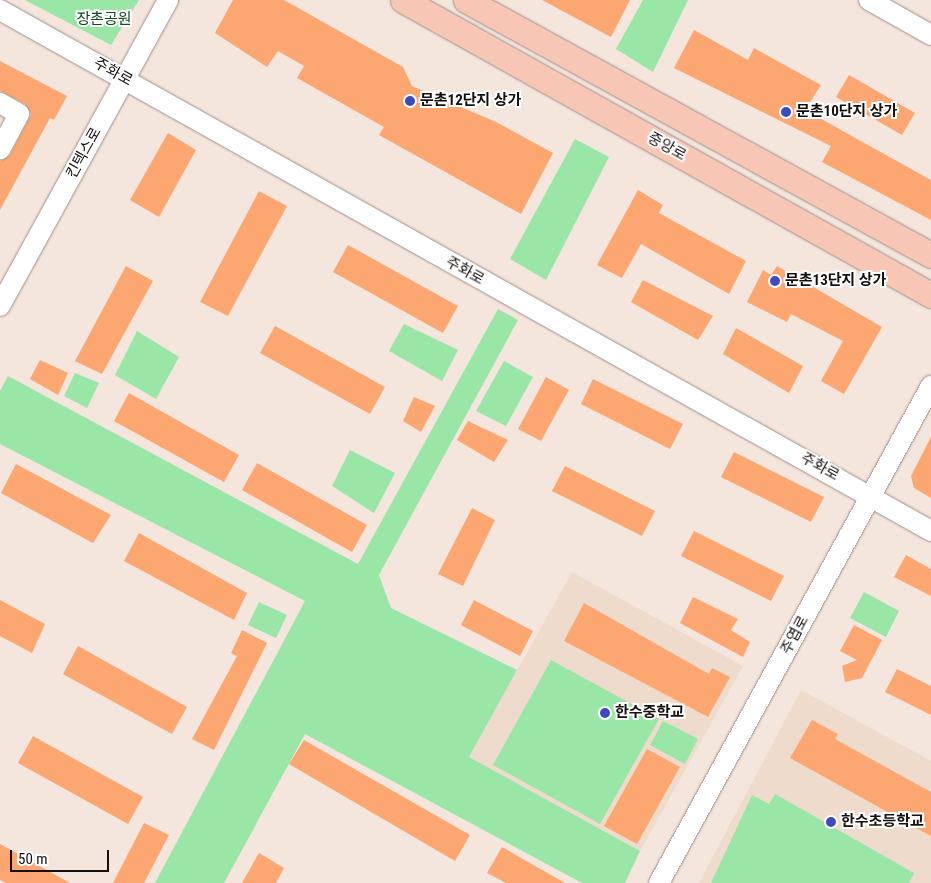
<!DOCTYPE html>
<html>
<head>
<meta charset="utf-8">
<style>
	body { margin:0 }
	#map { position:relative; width:931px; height:883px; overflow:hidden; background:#f4e5dd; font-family:"Roboto Condensed","Noto Sans KR",sans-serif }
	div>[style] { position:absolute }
	.education>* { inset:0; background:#eedbcb }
	.green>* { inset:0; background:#9ae6a6 }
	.building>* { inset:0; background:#fca671 }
	.roads { filter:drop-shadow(0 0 1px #9e9088) drop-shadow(0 0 1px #9e9088) }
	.minor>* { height:20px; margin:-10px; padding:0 10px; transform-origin:10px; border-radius:10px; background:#fff }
	.major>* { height:25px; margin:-12.5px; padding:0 12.5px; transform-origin:12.5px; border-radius:12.5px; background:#f8c6b5 }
	.dots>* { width:14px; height:14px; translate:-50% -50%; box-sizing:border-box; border:2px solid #fff; border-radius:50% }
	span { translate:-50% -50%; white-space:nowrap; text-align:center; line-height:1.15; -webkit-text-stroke:4px #fff; paint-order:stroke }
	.park-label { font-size:15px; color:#0f4a20 }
	.street-label { font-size:15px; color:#15100e }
	.poi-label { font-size:15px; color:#15100e; font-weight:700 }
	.left { translate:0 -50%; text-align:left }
	.scale { position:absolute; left:10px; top:850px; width:99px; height:22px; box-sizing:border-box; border:2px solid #15100e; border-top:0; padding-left:6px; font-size:15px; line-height:18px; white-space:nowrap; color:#15100e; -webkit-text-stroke:4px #fff; paint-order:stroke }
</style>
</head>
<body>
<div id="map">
	<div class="education">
		<i style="clip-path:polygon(572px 572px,743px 666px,640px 851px,469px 757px)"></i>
		<i style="clip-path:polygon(801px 690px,931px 761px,931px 883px,699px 883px)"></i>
	</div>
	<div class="green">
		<i style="clip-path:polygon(25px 0,139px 0,111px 45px)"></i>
		<i style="clip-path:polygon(643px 0,688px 0,653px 72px,616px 49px)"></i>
		<i style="clip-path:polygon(575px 139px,609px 157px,546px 280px,510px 259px)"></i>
		<i style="clip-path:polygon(498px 309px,518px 320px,379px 575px,391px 608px,517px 670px,469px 757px,640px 851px,625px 883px,582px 883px,305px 734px,224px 883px,155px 883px,305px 601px,0 444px,0 391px,8px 376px,358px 564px)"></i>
		<i style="clip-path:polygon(404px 324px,458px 350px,442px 381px,389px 351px)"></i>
		<i style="clip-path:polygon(137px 331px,179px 357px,156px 399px,115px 375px)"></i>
		<i style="clip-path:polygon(504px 361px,533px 377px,506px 426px,476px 411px)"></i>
		<i style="clip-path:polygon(75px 373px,99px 383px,87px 408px,64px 396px)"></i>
		<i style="clip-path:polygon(350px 450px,395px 473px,374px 513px,332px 486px)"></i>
		<i style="clip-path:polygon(864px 592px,899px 611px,886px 637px,850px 618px)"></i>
		<i style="clip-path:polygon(259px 602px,287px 615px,276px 638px,248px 625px)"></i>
		<i style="clip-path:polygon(551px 660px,659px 719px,600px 824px,493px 765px)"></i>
		<i style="clip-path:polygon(663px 721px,698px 739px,685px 764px,650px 745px)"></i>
		<i style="clip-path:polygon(775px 794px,914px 873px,909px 883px,711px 883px,752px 795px,769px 804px)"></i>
	</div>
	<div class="building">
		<i style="clip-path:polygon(233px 0,284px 0,403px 67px,412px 86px,496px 122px,553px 153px,521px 214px,379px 135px,384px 127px,297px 78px,304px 66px,278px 51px,267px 67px,215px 33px)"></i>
		<i style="clip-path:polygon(542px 0,630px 0,611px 37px)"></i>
		<i style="clip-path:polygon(694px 30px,748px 60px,754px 48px,821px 85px,805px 110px,931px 180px,931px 220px,822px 162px,831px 146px,674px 68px)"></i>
		<i style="clip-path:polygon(0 61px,67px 96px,54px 120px,50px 118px,0 210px,0 161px,10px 155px,31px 114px,25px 104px,0 91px)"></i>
		<i style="clip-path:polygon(849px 75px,915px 113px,902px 135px,836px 97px)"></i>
		<i style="clip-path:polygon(168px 133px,196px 150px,159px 217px,130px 200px)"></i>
		<i style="clip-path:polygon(638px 190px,663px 205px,659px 213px,746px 261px,729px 294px,641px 244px,622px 278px,597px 265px)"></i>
		<i style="clip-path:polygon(259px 191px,287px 206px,228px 316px,200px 302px)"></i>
		<i style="clip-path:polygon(348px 245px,458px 306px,443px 333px,333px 272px)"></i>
		<i style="clip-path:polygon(126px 266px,153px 281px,102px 374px,75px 361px)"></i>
		<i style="clip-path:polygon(777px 266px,882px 327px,844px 394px,821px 381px,843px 341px,791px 314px,787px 322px,747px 302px,763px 270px,771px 275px)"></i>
		<i style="clip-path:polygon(643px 280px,713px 316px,698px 340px,631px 302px)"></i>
		<i style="clip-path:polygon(275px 326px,385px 387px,370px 414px,260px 353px)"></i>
		<i style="clip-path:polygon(736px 328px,803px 366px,789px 393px,723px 354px)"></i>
		<i style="clip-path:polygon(40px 360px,68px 373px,58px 395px,30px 379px)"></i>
		<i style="clip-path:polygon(546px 377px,569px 390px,541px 441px,518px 429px)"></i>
		<i style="clip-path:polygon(593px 379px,683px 424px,670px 449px,581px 404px)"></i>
		<i style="clip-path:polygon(129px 393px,239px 455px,224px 482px,114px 421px)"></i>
		<i style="clip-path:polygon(414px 397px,435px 406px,421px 432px,403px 421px)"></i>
		<i style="clip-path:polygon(468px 421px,508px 440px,494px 462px,457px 440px)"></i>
		<i style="clip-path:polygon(931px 437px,931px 498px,914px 488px,911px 476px)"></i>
		<i style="clip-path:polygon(734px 452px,824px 497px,811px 522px,721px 477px)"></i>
		<i style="clip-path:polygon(257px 463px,367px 525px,352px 552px,242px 490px)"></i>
		<i style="clip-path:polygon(16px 464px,111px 515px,93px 543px,1px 493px)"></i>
		<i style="clip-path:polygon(565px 466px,655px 511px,642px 536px,552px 491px)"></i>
		<i style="clip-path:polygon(472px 508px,495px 520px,463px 586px,438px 574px)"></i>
		<i style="clip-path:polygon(694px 531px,784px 576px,771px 601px,681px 556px)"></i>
		<i style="clip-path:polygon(139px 533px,247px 593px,234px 620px,124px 561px)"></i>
		<i style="clip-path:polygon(906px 555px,931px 569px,931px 596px,894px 577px)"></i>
		<i style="clip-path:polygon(693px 597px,738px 619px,731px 630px,750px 642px,743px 657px,680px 623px)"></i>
		<i style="clip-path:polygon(0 600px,45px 624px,32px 653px,0 636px)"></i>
		<i style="clip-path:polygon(474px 600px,533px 631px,520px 656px,461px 625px)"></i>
		<i style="clip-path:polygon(584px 603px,709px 674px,712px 668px,730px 677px,708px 717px,564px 641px)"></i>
		<i style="clip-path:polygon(854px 625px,882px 640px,862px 678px,845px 682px,842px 666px,857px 660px,840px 651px)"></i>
		<i style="clip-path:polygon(242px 630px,267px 643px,214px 750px,192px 739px,237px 656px,231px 653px)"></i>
		<i style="clip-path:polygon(78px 646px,187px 707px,172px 734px,63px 674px)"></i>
		<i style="clip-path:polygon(897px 669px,931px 686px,931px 715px,885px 692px)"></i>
		<i style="clip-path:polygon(812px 720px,838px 734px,835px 739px,931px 792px,931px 836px,790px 758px)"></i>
		<i style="clip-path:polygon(33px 736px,143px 797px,128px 824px,18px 763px)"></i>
		<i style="clip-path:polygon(304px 740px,470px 835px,455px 861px,289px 764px)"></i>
		<i style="clip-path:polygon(647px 749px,680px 767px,637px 844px,604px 826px)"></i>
		<i style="clip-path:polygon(144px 823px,169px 835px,144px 883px,113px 883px)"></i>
		<i style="clip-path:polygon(0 844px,70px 883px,6px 883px,0 880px)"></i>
		<i style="clip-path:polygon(502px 847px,565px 883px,506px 883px,487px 873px)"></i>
		<i style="clip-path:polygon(259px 853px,284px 868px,276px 883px,242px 883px)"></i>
	</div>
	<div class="roads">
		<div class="minor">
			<i style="left:869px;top:0;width:71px;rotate:29.4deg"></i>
			<i style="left:0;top:10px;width:1067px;rotate:29.23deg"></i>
			<i style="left:0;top:103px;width:22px;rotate:30deg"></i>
			<i style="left:19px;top:114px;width:40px;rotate:118deg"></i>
			<i style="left:0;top:306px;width:349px;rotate:-61.2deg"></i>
			<i style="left:659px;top:883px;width:567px;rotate:-61.31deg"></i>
		</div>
		<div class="major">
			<i style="left:403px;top:0;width:605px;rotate:29.19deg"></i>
			<i style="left:466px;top:0;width:530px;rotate:28.74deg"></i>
		</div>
	</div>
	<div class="dots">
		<i style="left:410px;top:101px;background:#4149be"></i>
		<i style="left:786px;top:112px;background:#4149be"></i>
		<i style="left:775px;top:281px;background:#4149be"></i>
		<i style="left:605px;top:713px;background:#4149be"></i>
		<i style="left:831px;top:822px;background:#4149be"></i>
	</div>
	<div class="park-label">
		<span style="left:104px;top:20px">장촌공원</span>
	</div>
	<div class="street-label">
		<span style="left:113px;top:72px;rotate:29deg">주화로</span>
		<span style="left:667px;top:147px;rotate:29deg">중앙로</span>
		<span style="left:84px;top:153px;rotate:-61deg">킨텍스로</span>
		<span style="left:465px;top:271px;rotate:29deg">주화로</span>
		<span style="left:820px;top:467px;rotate:29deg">주화로</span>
		<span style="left:795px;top:635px;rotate:-62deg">주엽로</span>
	</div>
	<div class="poi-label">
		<span class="left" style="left:420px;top:101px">문촌12단지 상가</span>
		<span class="left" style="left:796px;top:112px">문촌10단지 상가</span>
		<span class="left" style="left:785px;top:281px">문촌13단지 상가</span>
		<span class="left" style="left:615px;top:713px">한수중학교</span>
		<span class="left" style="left:841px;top:822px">한수초등학교</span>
	</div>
	<div class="scale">50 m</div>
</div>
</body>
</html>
